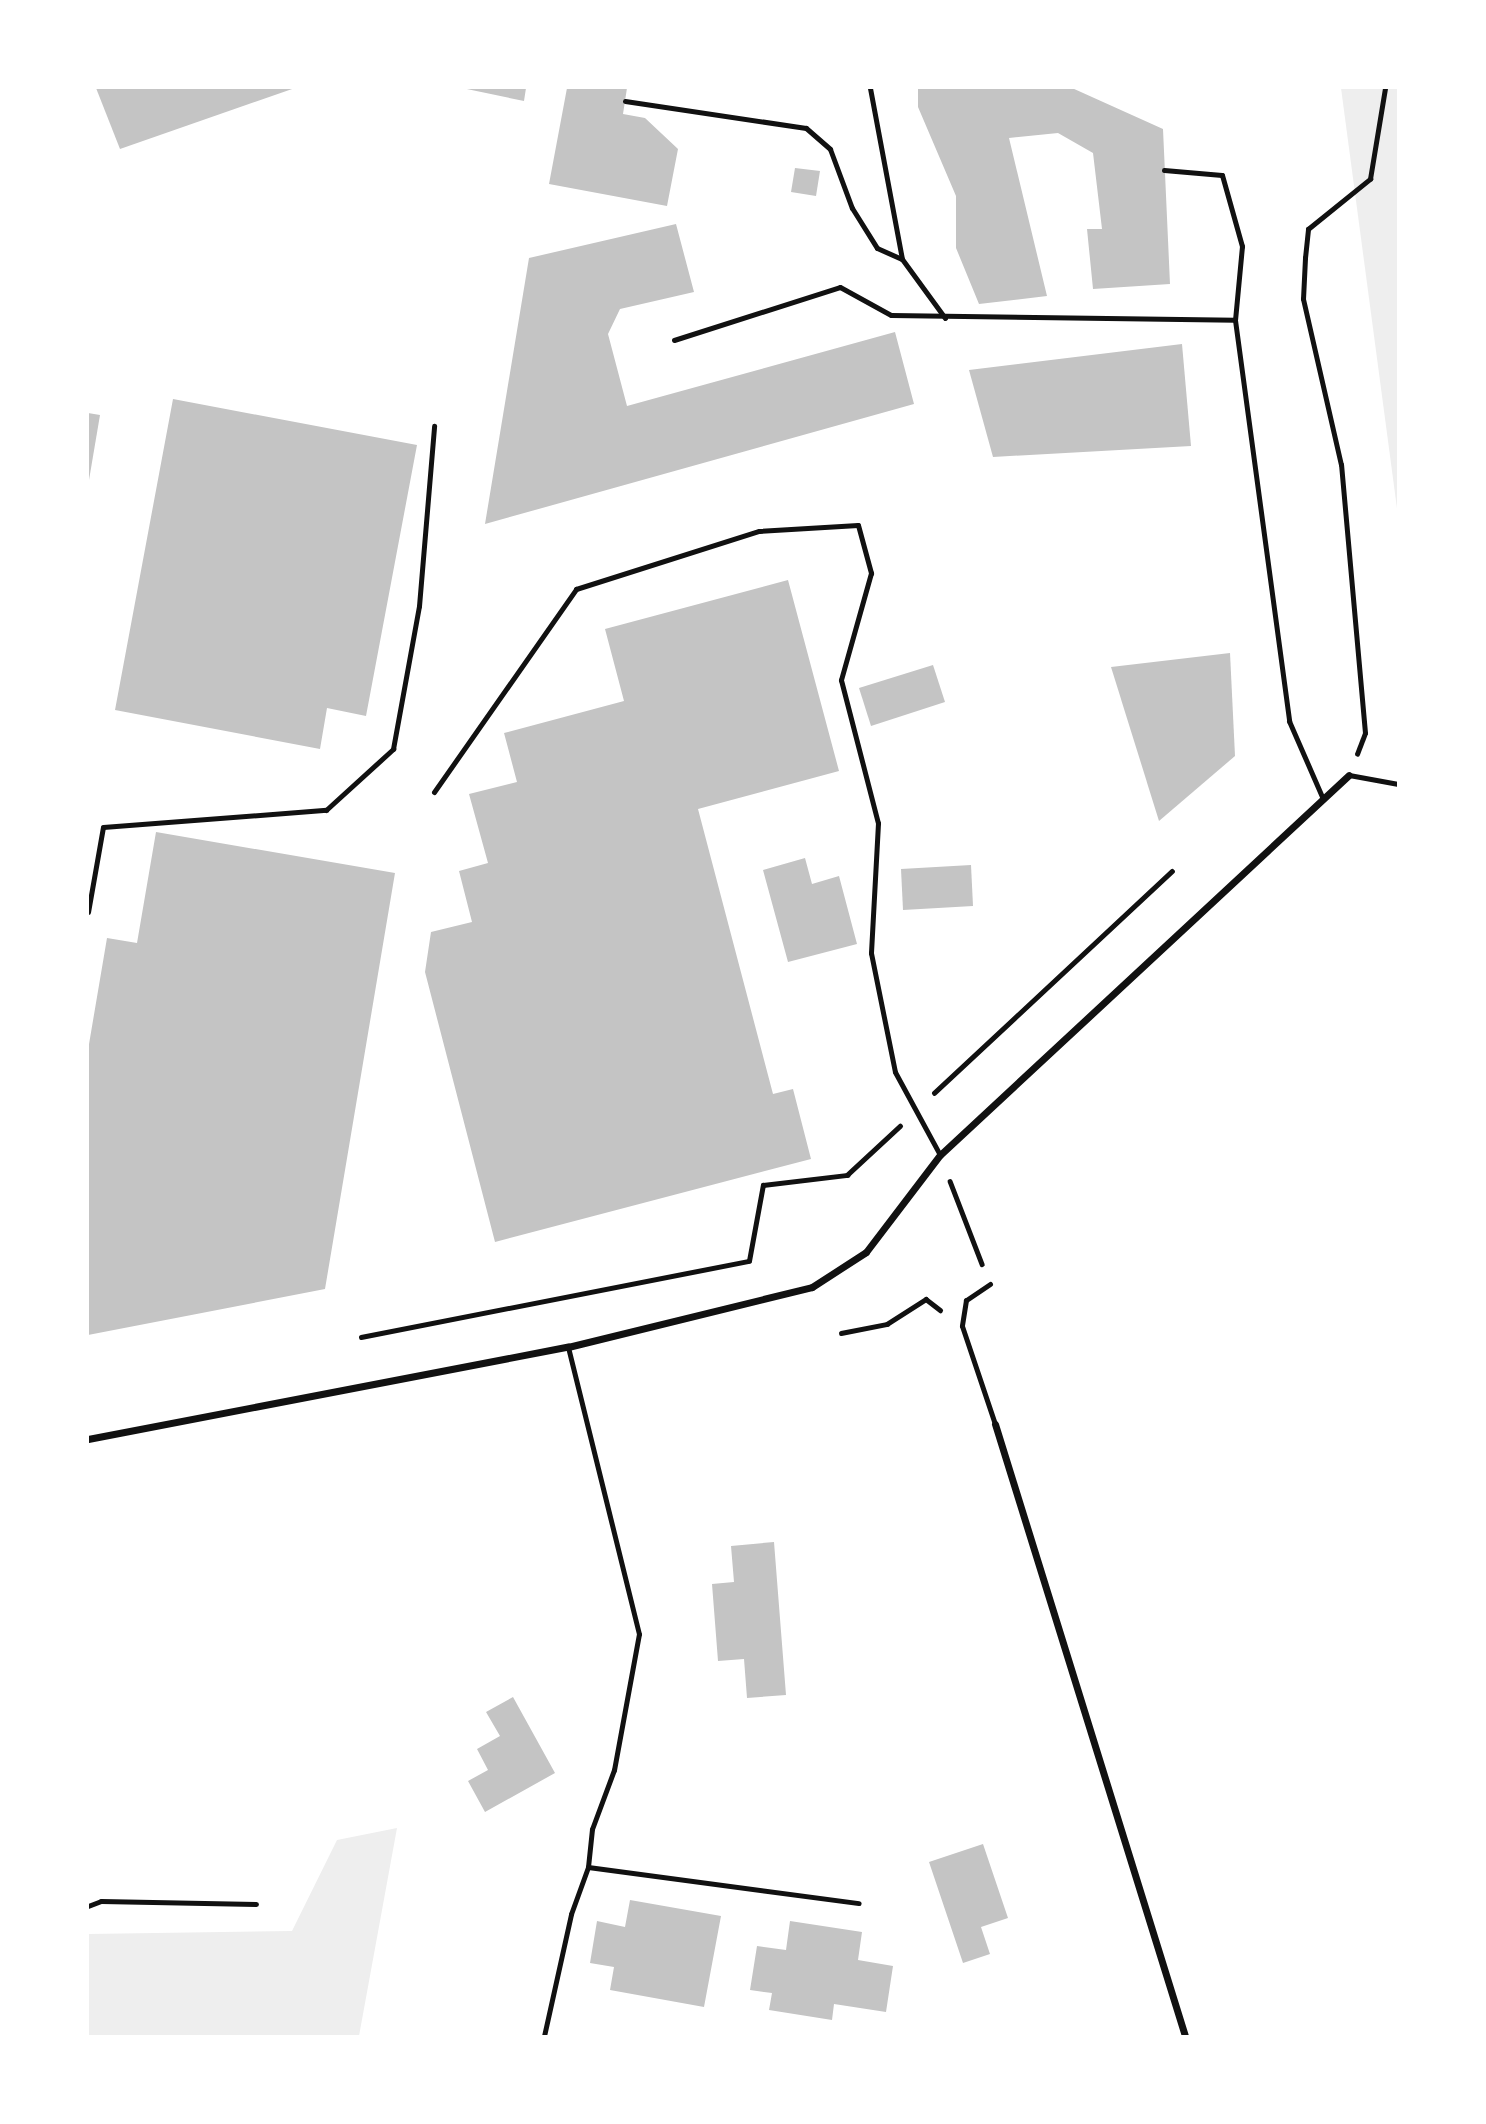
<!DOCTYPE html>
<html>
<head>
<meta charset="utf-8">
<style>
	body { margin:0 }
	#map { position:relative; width:1486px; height:2124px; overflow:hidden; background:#fff; font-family:Poppins,sans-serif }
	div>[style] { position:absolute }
	.green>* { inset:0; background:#eee }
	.building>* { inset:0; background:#c4c4c4 }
	.path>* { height:4.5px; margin:-2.25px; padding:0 2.25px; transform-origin:2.25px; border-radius:2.25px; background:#111 }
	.service>* { height:5px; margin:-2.5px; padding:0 2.5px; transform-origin:2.5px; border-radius:2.5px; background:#111 }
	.minor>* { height:7px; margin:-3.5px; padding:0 3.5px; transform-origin:3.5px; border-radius:3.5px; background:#111 }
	span { translate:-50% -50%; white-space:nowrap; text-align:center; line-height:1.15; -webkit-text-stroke:5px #fff; paint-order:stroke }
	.frame { position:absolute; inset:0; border:89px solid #fff; pointer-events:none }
</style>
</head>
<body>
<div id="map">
	<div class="green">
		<i style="clip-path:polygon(1341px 88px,1398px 88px,1398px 516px)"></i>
		<i style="clip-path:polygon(397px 1828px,359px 2036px,88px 2036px,88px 1934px,292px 1931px,337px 1840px)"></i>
	</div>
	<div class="building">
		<i style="clip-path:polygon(96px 88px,295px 88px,120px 149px)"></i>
		<i style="clip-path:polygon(462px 88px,526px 88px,524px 101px)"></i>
		<i style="clip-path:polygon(567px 88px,627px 88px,623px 114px,645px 118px,678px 149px,667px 206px,549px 184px)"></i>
		<i style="clip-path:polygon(918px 88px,1072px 88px,1163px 129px,1170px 284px,1093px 289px,1087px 229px,1102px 229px,1093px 153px,1058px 133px,1009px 138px,1047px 296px,979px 304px,956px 248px,956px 196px,918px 107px)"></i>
		<i style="clip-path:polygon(795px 168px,820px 171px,816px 196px,791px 192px)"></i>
		<i style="clip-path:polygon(676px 224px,694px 292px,620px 309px,608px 334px,627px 406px,895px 332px,914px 404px,485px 524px,529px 258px)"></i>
		<i style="clip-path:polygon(1182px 344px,1191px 446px,993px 457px,969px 370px)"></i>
		<i style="clip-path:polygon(173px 399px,417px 445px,366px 716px,327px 708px,320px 749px,115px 710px)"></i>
		<i style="clip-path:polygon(88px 413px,100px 415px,89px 480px,88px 480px)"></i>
		<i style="clip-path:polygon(788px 580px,839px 771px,698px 809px,773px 1094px,793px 1089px,811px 1159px,495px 1242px,425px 972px,431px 932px,472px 922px,459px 871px,488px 863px,469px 794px,517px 782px,504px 733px,624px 701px,605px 629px)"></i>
		<i style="clip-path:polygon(1230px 653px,1235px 756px,1159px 821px,1111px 667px)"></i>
		<i style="clip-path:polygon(933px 665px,945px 702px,871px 726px,859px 688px)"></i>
		<i style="clip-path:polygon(156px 832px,395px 873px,325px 1289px,88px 1335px,88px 1050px,107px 938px,137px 943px)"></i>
		<i style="clip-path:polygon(805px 858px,812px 884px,839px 876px,857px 944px,788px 962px,763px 870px)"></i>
		<i style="clip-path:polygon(971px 865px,973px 906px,903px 910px,901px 869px)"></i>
		<i style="clip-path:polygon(774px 1542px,786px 1695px,747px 1698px,744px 1659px,718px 1661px,712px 1584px,734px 1582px,731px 1546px)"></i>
		<i style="clip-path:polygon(513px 1697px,555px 1773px,485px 1812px,468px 1781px,488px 1770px,477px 1749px,500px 1736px,486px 1712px)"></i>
		<i style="clip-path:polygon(983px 1844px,1008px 1918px,981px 1927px,990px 1954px,963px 1963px,929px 1862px)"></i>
		<i style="clip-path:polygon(630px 1900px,721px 1916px,704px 2007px,610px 1990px,614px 1967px,590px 1963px,597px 1921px,625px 1927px)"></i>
		<i style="clip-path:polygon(790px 1921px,862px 1932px,858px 1960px,893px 1966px,886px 2012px,834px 2004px,832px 2020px,769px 2010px,772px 1993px,750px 1990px,757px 1946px,786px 1950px)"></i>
	</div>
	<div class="path">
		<i style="left:1357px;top:754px;width:22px;rotate:-69deg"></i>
		<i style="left:1365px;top:733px;width:269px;rotate:-95.1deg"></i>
		<i style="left:1341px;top:465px;width:170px;rotate:-102.9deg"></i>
		<i style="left:1303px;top:299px;width:41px;rotate:-87.2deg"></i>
		<i style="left:1305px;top:258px;width:29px;rotate:-84deg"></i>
		<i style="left:1308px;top:229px;width:80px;rotate:-38.9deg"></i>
		<i style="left:1370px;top:179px;width:92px;rotate:-80.6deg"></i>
		<i style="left:934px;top:1093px;width:325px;rotate:-43deg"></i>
		<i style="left:950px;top:1181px;width:89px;rotate:68.9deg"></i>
		<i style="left:841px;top:1333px;width:47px;rotate:-11.1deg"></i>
		<i style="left:887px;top:1324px;width:46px;rotate:-32.7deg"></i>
		<i style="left:926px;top:1299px;width:18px;rotate:38deg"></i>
		<i style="left:361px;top:1337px;width:395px;rotate:-11.1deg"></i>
		<i style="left:749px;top:1261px;width:77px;rotate:-79.6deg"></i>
		<i style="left:763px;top:1185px;width:85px;rotate:-6.8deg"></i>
		<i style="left:847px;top:1175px;width:72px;rotate:-42.8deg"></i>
	</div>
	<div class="service">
		<i style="left:870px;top:88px;width:174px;rotate:79.4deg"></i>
		<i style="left:625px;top:101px;width:183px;rotate:8.5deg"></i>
		<i style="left:806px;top:128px;width:32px;rotate:41deg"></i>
		<i style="left:830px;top:149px;width:63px;rotate:69.6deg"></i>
		<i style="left:852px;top:208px;width:47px;rotate:58deg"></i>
		<i style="left:877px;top:248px;width:27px;rotate:24deg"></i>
		<i style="left:902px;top:259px;width:73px;rotate:53.9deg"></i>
		<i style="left:1164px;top:170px;width:58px;rotate:4.9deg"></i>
		<i style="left:1222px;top:175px;width:74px;rotate:74.3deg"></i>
		<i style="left:1242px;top:246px;width:74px;rotate:95.4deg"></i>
		<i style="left:1235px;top:320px;width:405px;rotate:82.3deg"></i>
		<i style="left:1289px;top:721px;width:85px;rotate:66.4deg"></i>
		<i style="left:674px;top:340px;width:174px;rotate:-17.7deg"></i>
		<i style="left:840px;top:287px;width:58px;rotate:28.8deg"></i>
		<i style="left:891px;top:315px;width:344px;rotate:0.8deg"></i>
		<i style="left:1349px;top:775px;width:50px;rotate:10.4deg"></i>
		<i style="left:434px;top:792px;width:248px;rotate:-55deg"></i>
		<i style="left:576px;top:589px;width:192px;rotate:-17.6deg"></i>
		<i style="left:759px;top:531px;width:99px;rotate:-3.5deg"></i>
		<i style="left:858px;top:525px;width:50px;rotate:74.8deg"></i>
		<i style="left:871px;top:573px;width:111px;rotate:105.7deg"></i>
		<i style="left:841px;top:680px;width:148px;rotate:75.5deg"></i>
		<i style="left:878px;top:823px;width:130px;rotate:93.1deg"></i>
		<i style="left:871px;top:953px;width:121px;rotate:78.6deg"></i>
		<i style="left:895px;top:1072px;width:94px;rotate:61.5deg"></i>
		<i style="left:88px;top:912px;width:86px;rotate:-80deg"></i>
		<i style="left:103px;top:827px;width:224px;rotate:-4.4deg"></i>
		<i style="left:326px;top:810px;width:91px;rotate:-42.3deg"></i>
		<i style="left:393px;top:749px;width:145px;rotate:-79.7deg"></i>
		<i style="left:419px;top:606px;width:181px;rotate:-85.2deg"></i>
		<i style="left:990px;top:1284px;width:29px;rotate:146deg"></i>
		<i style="left:966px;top:1300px;width:26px;rotate:99deg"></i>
		<i style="left:962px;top:1326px;width:103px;rotate:71.4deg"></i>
		<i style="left:588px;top:1867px;width:273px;rotate:7.6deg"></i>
		<i style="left:88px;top:1906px;width:14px;rotate:-21deg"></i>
		<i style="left:101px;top:1901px;width:155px;rotate:1.1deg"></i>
		<i style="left:544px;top:2036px;width:125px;rotate:-77.5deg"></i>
		<i style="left:571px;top:1914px;width:50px;rotate:-70.1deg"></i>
		<i style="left:588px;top:1867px;width:38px;rotate:-84deg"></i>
		<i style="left:592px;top:1829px;width:63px;rotate:-69.6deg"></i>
		<i style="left:614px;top:1770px;width:138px;rotate:-79.6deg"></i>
		<i style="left:639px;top:1634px;width:296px;rotate:-103.9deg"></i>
	</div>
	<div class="minor">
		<i style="left:995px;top:1424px;width:641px;rotate:72.75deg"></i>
		<i style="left:88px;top:1439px;width:489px;rotate:-10.9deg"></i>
		<i style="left:568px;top:1347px;width:251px;rotate:-13.8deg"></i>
		<i style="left:812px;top:1287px;width:64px;rotate:-32.9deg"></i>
		<i style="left:866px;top:1252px;width:122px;rotate:-52.7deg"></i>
		<i style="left:940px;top:1155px;width:558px;rotate:-42.9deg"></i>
	</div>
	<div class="frame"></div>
</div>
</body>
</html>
